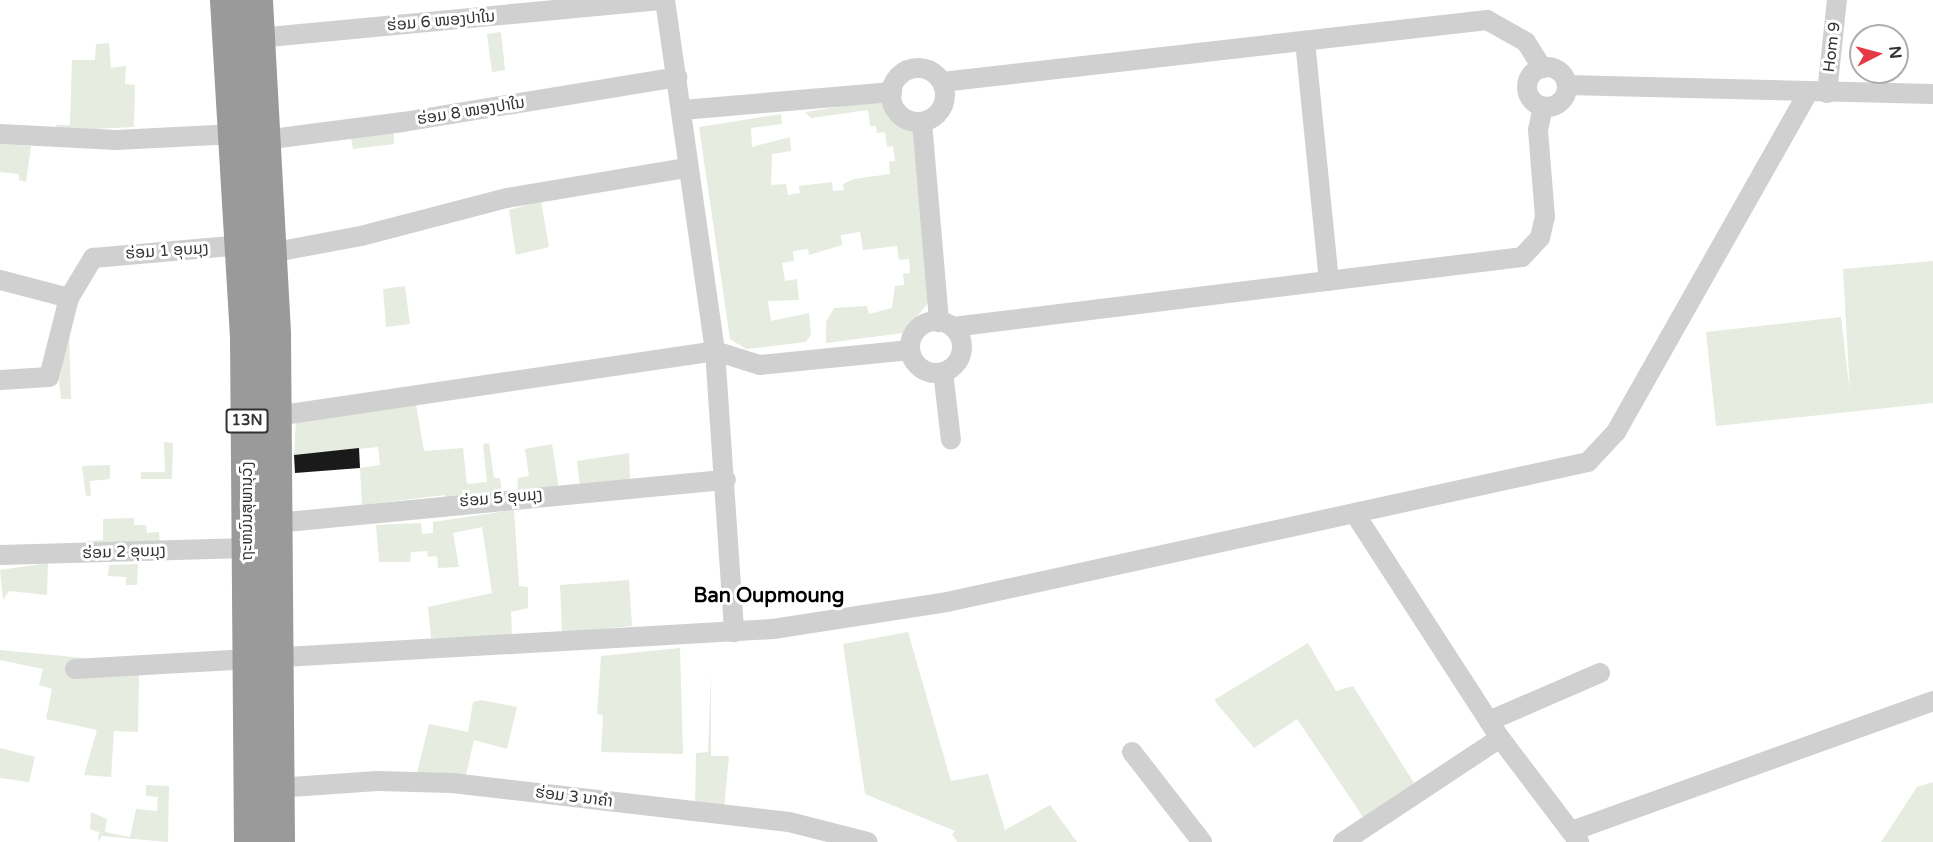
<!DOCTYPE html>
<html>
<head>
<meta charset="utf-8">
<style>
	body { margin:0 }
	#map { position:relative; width:1933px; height:842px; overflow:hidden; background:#fff; font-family:"Varela Round","Noto Sans Lao",sans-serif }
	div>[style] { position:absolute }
	.green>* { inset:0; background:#e6ecdf }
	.building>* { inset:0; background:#1a1a1a }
	.street>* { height:20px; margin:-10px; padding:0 10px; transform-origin:10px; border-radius:10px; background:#d0d0d0 }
	.street>.ring { margin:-10px; padding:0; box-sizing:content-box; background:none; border:20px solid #d0d0d0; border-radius:50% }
	.highway>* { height:33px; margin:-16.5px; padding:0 16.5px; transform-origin:16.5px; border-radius:16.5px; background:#9a9a9a }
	span { translate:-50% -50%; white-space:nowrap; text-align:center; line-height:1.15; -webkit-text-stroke:6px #fff; paint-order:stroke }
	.shield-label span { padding:2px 4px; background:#fff; border:2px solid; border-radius:4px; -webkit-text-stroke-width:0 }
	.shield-label { font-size:15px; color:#333; font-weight:700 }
	.street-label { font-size:16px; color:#333 }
	.quarter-label { font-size:20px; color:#000; font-weight:700 }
	.north { position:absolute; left:1849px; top:24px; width:60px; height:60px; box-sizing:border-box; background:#fff; border:2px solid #adadad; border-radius:50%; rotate:84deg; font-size:16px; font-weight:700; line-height:24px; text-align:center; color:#333 }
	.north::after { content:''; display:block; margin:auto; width:21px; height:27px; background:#e63946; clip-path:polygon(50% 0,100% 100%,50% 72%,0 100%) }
</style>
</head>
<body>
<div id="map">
	<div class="green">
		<i style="clip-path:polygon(501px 32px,505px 70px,492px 72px,487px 34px)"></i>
		<i style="clip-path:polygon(109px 43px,111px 68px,126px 66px,125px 84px,135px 85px,134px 127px,55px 131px,56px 125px,70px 125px,72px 60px,95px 60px,96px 44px)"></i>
		<i style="clip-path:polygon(881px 100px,890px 116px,913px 130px,929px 302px,903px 333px,826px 343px,826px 322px,834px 308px,867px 306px,869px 314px,892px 308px,895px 286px,904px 285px,903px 274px,910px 273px,909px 259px,899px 260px,897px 246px,863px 250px,860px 232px,841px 235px,842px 245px,809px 255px,808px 249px,793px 251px,794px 261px,782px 263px,785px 281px,797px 279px,799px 300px,768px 301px,771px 321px,809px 313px,811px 335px,806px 342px,746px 349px,730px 339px,699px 127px,781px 114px,782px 124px,751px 128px,752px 147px,790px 137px,791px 151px,772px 154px,771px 185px,786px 184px,788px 195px,800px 193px,799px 186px,832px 182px,833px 191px,844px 190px,843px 184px,854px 179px,890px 174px,889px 162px,895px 161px,893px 146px,887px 147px,885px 132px,877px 133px,876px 126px,870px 126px,868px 110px,811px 118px,805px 112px)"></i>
		<i style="clip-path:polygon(394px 133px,394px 144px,353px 149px,351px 138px)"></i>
		<i style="clip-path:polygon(0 144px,31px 146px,26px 182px,19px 180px,19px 174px,0 172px)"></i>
		<i style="clip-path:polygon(541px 201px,549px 247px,516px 255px,509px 210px)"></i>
		<i style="clip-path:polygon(1933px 261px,1933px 403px,1716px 426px,1706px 332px,1841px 317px,1850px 393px,1843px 269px)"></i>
		<i style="clip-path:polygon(405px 286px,410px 324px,386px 327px,383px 289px)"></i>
		<i style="clip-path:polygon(69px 329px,71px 399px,61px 399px,59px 382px)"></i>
		<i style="clip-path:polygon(416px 404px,424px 451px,463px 448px,467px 484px,487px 482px,483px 444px,489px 443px,494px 478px,500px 478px,502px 495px,445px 500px,445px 495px,362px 505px,360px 468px,380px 465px,378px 447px,294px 455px,296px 421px)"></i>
		<i style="clip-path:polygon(164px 442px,173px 443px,172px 479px,141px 479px,141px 472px,165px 472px)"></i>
		<i style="clip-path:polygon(552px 444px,559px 489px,517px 493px,518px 478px,529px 476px,525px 449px)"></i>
		<i style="clip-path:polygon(629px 453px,630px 481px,580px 487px,577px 461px)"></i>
		<i style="clip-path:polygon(110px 465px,110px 479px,90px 481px,91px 496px,86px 496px,82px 466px)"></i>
		<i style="clip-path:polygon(514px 510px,519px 586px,528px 587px,528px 608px,511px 612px,512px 637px,431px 638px,428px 607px,492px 593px,482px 527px,453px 533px,459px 567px,438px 568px,437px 556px,428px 557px,427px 551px,411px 552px,410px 562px,379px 562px,376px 525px,421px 523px,422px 534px,433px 533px,433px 522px)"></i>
		<i style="clip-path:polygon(134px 518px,134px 525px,146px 525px,147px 533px,159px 532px,160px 545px,88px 548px,87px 541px,103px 540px,103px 519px)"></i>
		<i style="clip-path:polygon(48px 563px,47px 595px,9px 591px,3px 600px,0 570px)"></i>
		<i style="clip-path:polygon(138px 564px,137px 585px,126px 585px,126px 577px,108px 576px,109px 565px)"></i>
		<i style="clip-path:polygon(629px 580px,632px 626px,562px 633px,560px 585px)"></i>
		<i style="clip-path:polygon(908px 632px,951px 781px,988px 774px,1005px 830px,1050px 805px,1077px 842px,957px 842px,952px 834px,955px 831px,865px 794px,843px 644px)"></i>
		<i style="clip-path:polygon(1308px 643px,1336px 691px,1353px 686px,1414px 783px,1363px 817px,1297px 719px,1254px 748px,1214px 700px)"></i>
		<i style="clip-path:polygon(680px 648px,683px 754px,601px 752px,603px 715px,597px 714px,601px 656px)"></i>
		<i style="clip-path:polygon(0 650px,95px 659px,139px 673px,138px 732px,114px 731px,111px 777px,84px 775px,97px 730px,46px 719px,52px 689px,39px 685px,43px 669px,0 660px)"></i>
		<i style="clip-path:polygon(711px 674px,711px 756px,729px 756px,724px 809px,695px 806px,696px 753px,708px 752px)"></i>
		<i style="clip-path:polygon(481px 700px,517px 707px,507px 749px,474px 740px,465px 779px,417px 773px,429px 724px,468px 732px,473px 702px)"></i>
		<i style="clip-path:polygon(0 748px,35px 757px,29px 782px,0 778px)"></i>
		<i style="clip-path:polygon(1933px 782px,1933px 842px,1881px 842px,1917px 787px)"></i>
		<i style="clip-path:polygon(146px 785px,169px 786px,168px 842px,102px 836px,98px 842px,99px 832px,90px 829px,91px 812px,107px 819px,105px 832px,130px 837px,136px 809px,157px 811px,158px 797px,146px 796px)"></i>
	</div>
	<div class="building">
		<i style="clip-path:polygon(359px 448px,360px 468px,295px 473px,294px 455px)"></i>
	</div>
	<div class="street">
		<i style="left:665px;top:0;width:355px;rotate:81.9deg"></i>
		<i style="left:715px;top:351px;width:282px;rotate:86.1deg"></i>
		<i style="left:258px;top:38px;width:404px;rotate:-5.4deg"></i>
		<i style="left:1305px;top:41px;width:241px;rotate:84.3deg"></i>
		<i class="ring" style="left:1527px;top:67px;width:20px;height:20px"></i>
		<i class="ring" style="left:891px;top:68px;width:34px;height:34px"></i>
		<i style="left:942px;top:82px;width:549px;rotate:-6.49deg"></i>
		<i style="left:1487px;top:20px;width:45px;rotate:29.4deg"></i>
		<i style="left:1526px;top:42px;width:31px;rotate:58deg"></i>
		<i style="left:1567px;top:85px;width:366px;rotate:1.4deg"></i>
		<i style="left:1827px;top:93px;width:94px;rotate:-83.9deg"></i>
		<i style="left:682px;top:110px;width:211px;rotate:-4.9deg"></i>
		<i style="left:922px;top:122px;width:201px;rotate:85.1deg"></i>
		<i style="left:0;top:134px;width:116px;rotate:3deg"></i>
		<i style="left:116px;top:140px;width:119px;rotate:-2.9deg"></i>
		<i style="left:264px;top:140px;width:140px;rotate:-7.4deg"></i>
		<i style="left:403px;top:122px;width:278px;rotate:-9.3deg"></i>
		<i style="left:270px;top:253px;width:93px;rotate:-10.6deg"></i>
		<i style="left:361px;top:236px;width:151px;rotate:-14.6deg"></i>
		<i style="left:507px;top:198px;width:182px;rotate:-9.5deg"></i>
		<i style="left:0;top:280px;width:71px;rotate:14.6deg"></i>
		<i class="ring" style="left:910px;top:321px;width:32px;height:32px"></i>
		<i style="left:953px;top:327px;width:573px;rotate:-7.01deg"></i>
		<i style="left:1522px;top:257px;width:26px;rotate:-47deg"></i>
		<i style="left:1540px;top:238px;width:22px;rotate:-77deg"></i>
		<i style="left:1545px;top:217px;width:87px;rotate:-94.6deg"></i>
		<i style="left:1538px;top:130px;width:24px;rotate:-78deg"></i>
		<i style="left:943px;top:372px;width:68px;rotate:83.3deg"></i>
		<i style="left:0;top:380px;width:49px;rotate:-3.5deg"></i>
		<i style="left:49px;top:377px;width:81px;rotate:-75.8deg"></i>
		<i style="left:69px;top:298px;width:47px;rotate:-59deg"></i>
		<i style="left:93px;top:258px;width:150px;rotate:-5deg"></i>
		<i style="left:276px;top:416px;width:444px;rotate:-8.4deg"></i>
		<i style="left:715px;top:351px;width:47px;rotate:17.3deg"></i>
		<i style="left:760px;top:365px;width:151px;rotate:-5.7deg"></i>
		<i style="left:1355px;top:514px;width:267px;rotate:57.1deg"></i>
		<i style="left:1500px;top:738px;width:131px;rotate:52.8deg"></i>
		<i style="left:276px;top:523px;width:452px;rotate:-5.5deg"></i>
		<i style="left:0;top:555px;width:247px;rotate:-1.6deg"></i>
		<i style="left:75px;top:669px;width:699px;rotate:-3.28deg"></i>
		<i style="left:773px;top:629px;width:176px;rotate:-8.8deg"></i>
		<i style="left:947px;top:602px;width:656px;rotate:-12.32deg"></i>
		<i style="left:1588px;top:462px;width:41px;rotate:-47deg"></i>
		<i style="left:1616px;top:432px;width:390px;rotate:-60.5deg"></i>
		<i style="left:1489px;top:721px;width:121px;rotate:-23.4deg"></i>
		<i style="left:1132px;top:752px;width:114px;rotate:52.1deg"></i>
		<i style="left:277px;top:788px;width:100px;rotate:-4deg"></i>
		<i style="left:377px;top:781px;width:75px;rotate:1.5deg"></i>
		<i style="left:452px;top:783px;width:339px;rotate:6.6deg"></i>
		<i style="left:789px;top:822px;width:81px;rotate:14.2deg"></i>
		<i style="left:1572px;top:831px;width:384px;rotate:-19.8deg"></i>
		<i style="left:1343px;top:842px;width:188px;rotate:-33.5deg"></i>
	</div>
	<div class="highway">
		<i style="left:226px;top:0;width:337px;rotate:86.6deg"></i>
		<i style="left:246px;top:336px;width:506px;rotate:89.55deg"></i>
		<i style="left:256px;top:0;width:334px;rotate:86.9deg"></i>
		<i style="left:274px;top:334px;width:508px;rotate:89.55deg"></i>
	</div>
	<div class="shield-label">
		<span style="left:247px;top:421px">13N</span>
	</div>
	<div class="street-label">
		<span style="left:441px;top:21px;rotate:-5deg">ຮ່ອມ 6 ໜອງປາໃນ</span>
		<span style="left:1832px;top:47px;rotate:-83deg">Hom 9</span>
		<span style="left:471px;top:111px;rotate:-9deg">ຮ່ອມ 8 ໜອງປາໃນ</span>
		<span style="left:167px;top:251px;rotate:-4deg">ຮ່ອມ 1 ອຸບມຸງ</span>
		<span style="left:501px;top:498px;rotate:-5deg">ຮ່ອມ 5 ອຸບມຸງ</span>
		<span style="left:247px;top:511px;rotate:-90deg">ຖະຫນົນສຸພານຸວົງ</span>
		<span style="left:124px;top:552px;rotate:-2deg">ຮ່ອມ 2 ອຸບມຸງ</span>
		<span style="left:574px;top:797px;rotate:7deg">ຮ່ອມ 3 ນາຄຳ</span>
	</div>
	<div class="quarter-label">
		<span style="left:769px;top:596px">Ban Oupmoung</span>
	</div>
	<div class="north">N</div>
</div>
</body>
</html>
